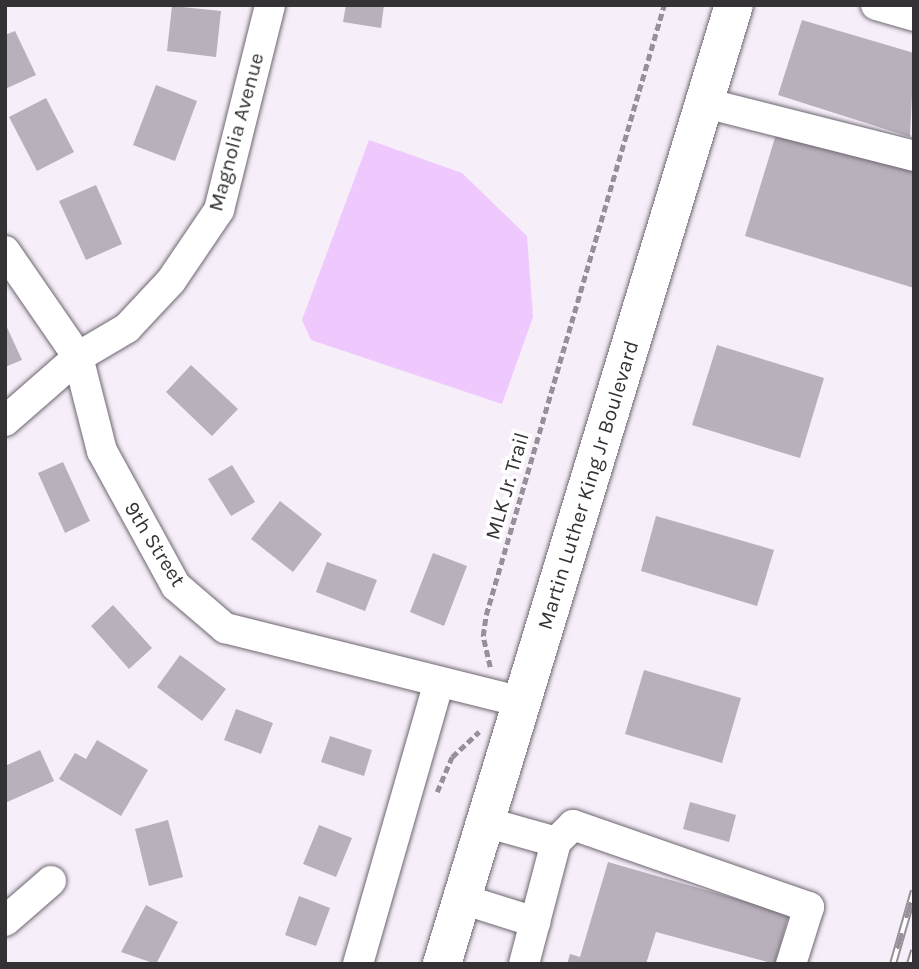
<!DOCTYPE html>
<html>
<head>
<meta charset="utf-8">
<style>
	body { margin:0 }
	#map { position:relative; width:919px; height:969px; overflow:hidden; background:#f6eef9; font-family:Karla,sans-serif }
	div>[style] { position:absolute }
	.green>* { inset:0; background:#efc9fd }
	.building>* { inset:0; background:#b8b0bb }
	.path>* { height:4.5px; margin-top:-2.25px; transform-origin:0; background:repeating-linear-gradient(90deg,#969198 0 7px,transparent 0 10.5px) }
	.roads { filter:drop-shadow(0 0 2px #6d6770) drop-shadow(0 0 2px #6d6770) }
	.minor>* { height:30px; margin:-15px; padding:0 15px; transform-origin:15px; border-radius:15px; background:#fff }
	.major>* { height:38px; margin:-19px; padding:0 19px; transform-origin:19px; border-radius:19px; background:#fff }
	.rail>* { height:8px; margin-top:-4px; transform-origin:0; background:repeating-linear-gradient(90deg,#fff 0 16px,#969098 0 32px); box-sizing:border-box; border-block:2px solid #969098 }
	span { translate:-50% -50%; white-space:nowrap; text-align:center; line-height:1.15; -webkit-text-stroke:7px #fff; paint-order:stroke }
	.street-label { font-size:21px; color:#353236 }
	.frame { position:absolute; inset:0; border:7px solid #353236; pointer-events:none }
</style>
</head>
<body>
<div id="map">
	<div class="green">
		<i style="clip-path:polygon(369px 140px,462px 173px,527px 236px,533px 317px,502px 404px,311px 340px,302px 320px)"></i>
	</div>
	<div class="building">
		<i style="clip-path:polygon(346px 5px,384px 5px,381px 28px,343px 22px)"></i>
		<i style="clip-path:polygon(172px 6px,221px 11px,216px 57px,167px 51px)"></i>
		<i style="clip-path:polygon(802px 20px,914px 53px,910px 137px,778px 95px)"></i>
		<i style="clip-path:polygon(15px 31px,36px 75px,5px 89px,5px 35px)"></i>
		<i style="clip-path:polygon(156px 85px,197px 101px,175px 161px,133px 145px)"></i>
		<i style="clip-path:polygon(46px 98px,74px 152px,37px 171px,9px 117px)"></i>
		<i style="clip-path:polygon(777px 131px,914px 171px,914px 288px,745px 236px)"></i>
		<i style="clip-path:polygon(96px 185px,122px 244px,86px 260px,59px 201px)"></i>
		<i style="clip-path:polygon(5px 323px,22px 360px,5px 367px)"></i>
		<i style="clip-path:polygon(717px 345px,824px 378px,800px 458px,692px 425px)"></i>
		<i style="clip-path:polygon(191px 365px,238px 409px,212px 436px,166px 392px)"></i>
		<i style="clip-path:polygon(63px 462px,90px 521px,65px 533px,38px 473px)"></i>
		<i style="clip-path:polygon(232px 465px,255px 502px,231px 516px,208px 479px)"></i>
		<i style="clip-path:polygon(280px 501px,322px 534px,293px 572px,251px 539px)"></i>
		<i style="clip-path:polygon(656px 516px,774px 550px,757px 606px,641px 571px)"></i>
		<i style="clip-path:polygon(433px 553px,467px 566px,444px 626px,410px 612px)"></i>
		<i style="clip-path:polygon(327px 562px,377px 580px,365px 611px,316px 592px)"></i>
		<i style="clip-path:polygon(113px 605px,152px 648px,129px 669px,91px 626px)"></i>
		<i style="clip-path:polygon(180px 655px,226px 689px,202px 721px,157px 687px)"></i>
		<i style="clip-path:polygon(644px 670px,741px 698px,722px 763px,625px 734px)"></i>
		<i style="clip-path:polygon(236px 709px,273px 723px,261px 754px,224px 740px)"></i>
		<i style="clip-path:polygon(330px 736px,372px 750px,364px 776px,321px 762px)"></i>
		<i style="clip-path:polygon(97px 740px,148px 770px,121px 816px,59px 779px,75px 753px,86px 759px)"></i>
		<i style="clip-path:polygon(40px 750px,54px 781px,5px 803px,5px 766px)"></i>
		<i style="clip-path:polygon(690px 802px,736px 815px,729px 842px,683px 829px)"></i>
		<i style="clip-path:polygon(168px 820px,183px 877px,149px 886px,135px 829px)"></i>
		<i style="clip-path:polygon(319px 825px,352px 838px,336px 877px,303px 864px)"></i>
		<i style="clip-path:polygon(608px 862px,789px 914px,775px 964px,656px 932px,646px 964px,567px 964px,570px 954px,580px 957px)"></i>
		<i style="clip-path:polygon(299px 896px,330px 908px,316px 946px,285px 935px)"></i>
		<i style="clip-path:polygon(146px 905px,178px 922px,156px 964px,121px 952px)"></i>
	</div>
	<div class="path">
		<i style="left:490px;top:667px;width:32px;rotate:-103deg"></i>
		<i style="left:483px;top:636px;width:21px;rotate:-82deg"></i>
		<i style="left:486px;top:615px;width:635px;rotate:-73.73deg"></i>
		<i style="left:437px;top:792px;width:38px;rotate:-67deg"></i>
		<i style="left:452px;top:757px;width:37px;rotate:-43deg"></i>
	</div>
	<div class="roads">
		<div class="minor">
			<i style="left:876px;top:5px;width:40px;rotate:16deg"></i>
			<i style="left:705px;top:103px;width:216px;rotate:14.2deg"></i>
			<i style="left:5px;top:251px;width:129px;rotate:55.4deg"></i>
			<i style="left:78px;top:357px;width:97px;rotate:75.7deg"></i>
			<i style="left:102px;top:451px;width:154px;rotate:61.3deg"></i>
			<i style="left:176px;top:586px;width:65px;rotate:40.6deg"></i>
			<i style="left:225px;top:628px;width:306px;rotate:14deg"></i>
			<i style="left:5px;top:421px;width:97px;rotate:-41.2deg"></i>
			<i style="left:78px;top:357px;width:57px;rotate:-30.6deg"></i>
			<i style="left:127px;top:328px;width:64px;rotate:-46.9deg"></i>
			<i style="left:171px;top:281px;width:86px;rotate:-55.9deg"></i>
			<i style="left:219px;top:210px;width:211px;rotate:-76deg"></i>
			<i style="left:485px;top:822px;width:74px;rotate:15.7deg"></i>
			<i style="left:556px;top:842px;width:126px;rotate:104.7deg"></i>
			<i style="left:556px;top:842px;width:24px;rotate:-45deg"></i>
			<i style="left:573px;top:825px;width:250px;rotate:19.2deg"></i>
			<i style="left:809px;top:907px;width:60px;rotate:107.5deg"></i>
			<i style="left:462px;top:899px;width:77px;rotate:17.5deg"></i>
			<i style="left:5px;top:921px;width:61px;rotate:-41deg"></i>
			<i style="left:358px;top:964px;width:290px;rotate:-74deg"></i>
		</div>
		<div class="major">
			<i style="left:442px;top:964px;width:1002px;rotate:-73.07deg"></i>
		</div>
	</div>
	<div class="rail">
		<i style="left:893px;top:964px;width:76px;rotate:-74deg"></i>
		<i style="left:910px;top:964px;width:14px;rotate:-73deg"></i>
	</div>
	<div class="street-label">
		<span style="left:236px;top:132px;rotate:-75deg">Magnolia Avenue</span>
		<span style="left:588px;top:485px;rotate:-73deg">Martin Luther King Jr Boulevard</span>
		<span style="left:507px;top:486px;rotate:-74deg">MLK Jr. Trail</span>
		<span style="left:155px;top:544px;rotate:58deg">9th Street</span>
	</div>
	<div class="frame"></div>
</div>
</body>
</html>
